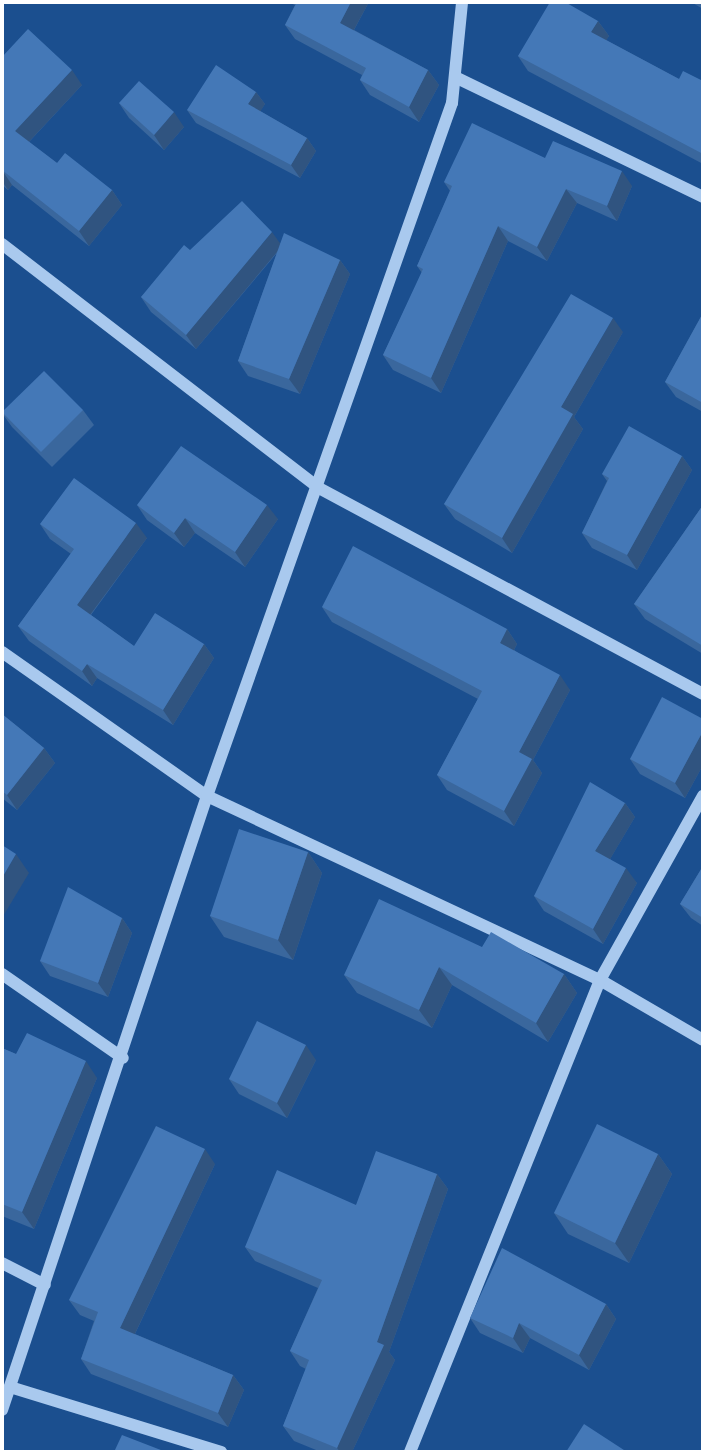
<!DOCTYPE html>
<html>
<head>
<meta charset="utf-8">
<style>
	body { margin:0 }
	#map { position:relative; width:705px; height:1454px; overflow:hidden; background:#1b4f8f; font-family:Helvetica,sans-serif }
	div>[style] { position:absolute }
	.minor>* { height:12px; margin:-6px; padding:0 6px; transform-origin:6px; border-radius:6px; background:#a9c9ee }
	.wall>* { inset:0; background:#3a679d }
	.shaded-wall>* { inset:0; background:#305480 }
	.building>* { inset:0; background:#4478b7 }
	span { translate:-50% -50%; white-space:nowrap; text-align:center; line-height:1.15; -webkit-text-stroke:5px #1b4f8f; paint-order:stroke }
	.frame { position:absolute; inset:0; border:4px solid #fff; pointer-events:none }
</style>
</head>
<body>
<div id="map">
	<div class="minor">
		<i style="left:455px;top:77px;width:276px;rotate:25.8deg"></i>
		<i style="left:2px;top:244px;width:398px;rotate:37.6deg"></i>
		<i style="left:317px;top:487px;width:438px;rotate:28.2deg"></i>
		<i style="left:2px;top:652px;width:251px;rotate:35.1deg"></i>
		<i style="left:207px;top:796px;width:434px;rotate:25.1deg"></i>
		<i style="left:600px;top:980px;width:119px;rotate:30.2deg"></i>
		<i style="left:2px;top:974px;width:147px;rotate:34.8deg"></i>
		<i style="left:2px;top:1263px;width:48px;rotate:27.1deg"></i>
		<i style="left:10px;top:1387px;width:221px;rotate:17.1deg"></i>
		<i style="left:2px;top:1410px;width:647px;rotate:-71.54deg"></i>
		<i style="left:207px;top:796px;width:735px;rotate:-70.53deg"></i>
		<i style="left:452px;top:103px;width:101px;rotate:-84.3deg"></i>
		<i style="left:410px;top:1452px;width:509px;rotate:-68.07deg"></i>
		<i style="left:600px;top:980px;width:211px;rotate:-60.8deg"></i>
	</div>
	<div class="wall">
		<i style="clip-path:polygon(288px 2px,369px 2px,354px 30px,428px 70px,439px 85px,419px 122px,370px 95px,360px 80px,362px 75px,295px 39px,285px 25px,295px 5px)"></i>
		<i style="clip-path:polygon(691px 2px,703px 2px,703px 9px)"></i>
		<i style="clip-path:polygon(598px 21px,609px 36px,606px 40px,679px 79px,703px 81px,703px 164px,528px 71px,518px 56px)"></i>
		<i style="clip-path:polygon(2px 57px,82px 85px,29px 142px,57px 163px,112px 190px,122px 205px,89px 246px,12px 185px,8px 190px,2px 185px)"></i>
		<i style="clip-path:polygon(256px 92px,265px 104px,260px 111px,307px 138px,316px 151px,300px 178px,196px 123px,187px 110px)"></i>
		<i style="clip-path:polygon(119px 103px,184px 127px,164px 150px,129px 118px)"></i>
		<i style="clip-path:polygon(545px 158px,632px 186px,617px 221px,577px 203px,547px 261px,508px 241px,441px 393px,393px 370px,383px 355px,422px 273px,417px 266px,450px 191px,444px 182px)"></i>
		<i style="clip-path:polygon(280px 243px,340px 260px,350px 274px,300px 394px,248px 376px,238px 361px,277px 253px,196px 349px,151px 312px,141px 297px,190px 250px)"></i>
		<i style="clip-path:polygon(703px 313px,703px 412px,676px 397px,665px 382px)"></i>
		<i style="clip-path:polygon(623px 332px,574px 417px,583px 429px,512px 553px,455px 519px,444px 504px)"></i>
		<i style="clip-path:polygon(83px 410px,94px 425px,52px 467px,12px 427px,2px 413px)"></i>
		<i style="clip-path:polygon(682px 456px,692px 470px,637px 570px,592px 548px,582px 533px,607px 481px,602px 474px)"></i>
		<i style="clip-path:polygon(137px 505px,278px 519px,245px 567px,195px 533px,184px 547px,147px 520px)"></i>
		<i style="clip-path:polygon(703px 505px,703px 654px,645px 619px,634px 604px)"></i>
		<i style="clip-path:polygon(40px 524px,147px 538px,91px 615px,134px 646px,204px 644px,214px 658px,173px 725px,97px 678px,92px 686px,29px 641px,18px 626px,71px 554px,50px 539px)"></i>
		<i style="clip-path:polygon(322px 607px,507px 629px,517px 644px,514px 650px,570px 690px,533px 760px,542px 773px,514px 826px,447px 790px,437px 775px,478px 699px,332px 622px)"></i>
		<i style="clip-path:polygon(2px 714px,44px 748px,55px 763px,17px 810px,2px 798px)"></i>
		<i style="clip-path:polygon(703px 719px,703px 765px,685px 798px,640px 774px,630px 759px)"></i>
		<i style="clip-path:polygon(625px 803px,635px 817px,610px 859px,637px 883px,603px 944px,544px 911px,534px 896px)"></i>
		<i style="clip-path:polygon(308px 852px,322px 873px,293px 960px,224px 937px,210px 916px)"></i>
		<i style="clip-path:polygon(703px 866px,703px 926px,691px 918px,680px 904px)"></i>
		<i style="clip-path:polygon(122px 918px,132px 933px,108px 997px,50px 976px,40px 961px)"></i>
		<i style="clip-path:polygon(482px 947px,564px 974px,577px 993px,548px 1042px,452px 985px,432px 1028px,357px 993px,344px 975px)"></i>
		<i style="clip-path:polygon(2px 1048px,16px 1054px,97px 1078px,34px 1229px,2px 1216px)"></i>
		<i style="clip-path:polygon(316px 1060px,287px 1118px,239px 1094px,229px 1079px)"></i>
		<i style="clip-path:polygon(658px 1154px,672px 1174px,629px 1263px,568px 1234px,554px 1213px)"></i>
		<i style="clip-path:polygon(215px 1164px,135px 1334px,233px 1375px,244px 1390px,228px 1427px,91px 1374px,81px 1359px,94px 1321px,80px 1315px,69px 1300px)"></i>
		<i style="clip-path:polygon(437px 1174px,448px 1189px,389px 1352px,395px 1360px,352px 1452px,321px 1452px,294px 1441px,283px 1426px,306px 1369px,300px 1366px,290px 1351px,318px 1288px,255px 1261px,245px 1247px)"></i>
		<i style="clip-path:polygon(606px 1304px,616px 1319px,589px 1370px,530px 1338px,523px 1353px,480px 1333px,470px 1318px)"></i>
	</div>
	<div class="shaded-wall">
		<i style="clip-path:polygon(351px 2px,369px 2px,350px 37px,340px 23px)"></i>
		<i style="clip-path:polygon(598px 21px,609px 36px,602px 47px,591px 32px)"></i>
		<i style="clip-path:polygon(72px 70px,82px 85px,25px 146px,15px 131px)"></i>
		<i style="clip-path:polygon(428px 70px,439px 85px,419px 122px,409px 107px)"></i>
		<i style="clip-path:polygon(256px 92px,265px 104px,257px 117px,248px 104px)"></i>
		<i style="clip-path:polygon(174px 112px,184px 127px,164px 150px,154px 135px)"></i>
		<i style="clip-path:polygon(307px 138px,316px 151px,300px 178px,291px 165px)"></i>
		<i style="clip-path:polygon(2px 170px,12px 185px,8px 190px,2px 181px)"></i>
		<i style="clip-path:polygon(622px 171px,632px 186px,617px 221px,607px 206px)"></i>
		<i style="clip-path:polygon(566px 189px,577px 203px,547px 261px,537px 247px)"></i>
		<i style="clip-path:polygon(112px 190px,122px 205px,89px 246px,79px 231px)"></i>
		<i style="clip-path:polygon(498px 226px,508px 241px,441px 393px,431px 378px)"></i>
		<i style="clip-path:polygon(272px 232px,282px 246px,196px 349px,186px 335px)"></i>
		<i style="clip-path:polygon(340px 260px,350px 274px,300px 394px,289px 379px)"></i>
		<i style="clip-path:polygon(613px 318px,623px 332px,574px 417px,583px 429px,512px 553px,502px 538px,561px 407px)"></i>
		<i style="clip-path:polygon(682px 456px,692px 470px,637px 570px,627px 555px)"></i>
		<i style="clip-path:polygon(267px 505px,278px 519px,245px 567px,235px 552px)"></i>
		<i style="clip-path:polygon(185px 518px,195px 533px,184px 547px,174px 533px)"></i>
		<i style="clip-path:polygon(136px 523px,147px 538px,87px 619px,77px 605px)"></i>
		<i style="clip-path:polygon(507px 629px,517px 644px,510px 658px,500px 643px)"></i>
		<i style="clip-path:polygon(204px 644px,214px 658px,173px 725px,163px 710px)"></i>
		<i style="clip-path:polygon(87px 664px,97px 678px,92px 686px,82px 671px)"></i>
		<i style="clip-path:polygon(560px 675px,570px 690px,533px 760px,542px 773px,514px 826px,504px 811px,519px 752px)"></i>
		<i style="clip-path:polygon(703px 731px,703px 765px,685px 798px,675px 783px)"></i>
		<i style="clip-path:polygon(44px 748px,55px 763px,17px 810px,7px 795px)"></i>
		<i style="clip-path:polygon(625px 803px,635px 817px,606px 866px,595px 851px)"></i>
		<i style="clip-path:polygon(308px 852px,322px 873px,293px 960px,278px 940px)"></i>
		<i style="clip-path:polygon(16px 854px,29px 873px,2px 918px,2px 878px)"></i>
		<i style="clip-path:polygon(626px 868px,637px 883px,603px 944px,593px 929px)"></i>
		<i style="clip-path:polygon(122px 918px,132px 933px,108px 997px,98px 983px)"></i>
		<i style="clip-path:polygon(439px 967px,452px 985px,432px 1028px,419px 1010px)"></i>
		<i style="clip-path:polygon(564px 974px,577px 993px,548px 1042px,536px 1023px)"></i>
		<i style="clip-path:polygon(306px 1045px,316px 1060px,287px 1118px,277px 1103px)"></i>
		<i style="clip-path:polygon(86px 1061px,97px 1078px,34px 1229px,22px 1212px)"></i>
		<i style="clip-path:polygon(205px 1149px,215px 1164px,131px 1342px,120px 1328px)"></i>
		<i style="clip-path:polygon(658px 1154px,672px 1174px,629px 1263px,615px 1243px)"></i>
		<i style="clip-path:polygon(437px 1174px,448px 1189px,389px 1352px,395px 1360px,352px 1452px,340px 1452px,337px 1448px,377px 1342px)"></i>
		<i style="clip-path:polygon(606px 1304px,616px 1319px,589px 1370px,579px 1355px)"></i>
		<i style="clip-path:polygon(519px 1323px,530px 1338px,523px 1353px,513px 1338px)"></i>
		<i style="clip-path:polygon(233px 1375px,244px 1390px,228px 1427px,218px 1413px)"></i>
	</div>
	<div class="building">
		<i style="clip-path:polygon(297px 2px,351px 2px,340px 23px,428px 70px,409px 107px,360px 80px,366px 68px,285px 25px)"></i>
		<i style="clip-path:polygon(550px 2px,565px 2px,598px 21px,591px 32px,679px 79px,683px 71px,703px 81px,703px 154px,518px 56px)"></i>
		<i style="clip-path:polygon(28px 29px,72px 70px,15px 131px,57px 163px,65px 153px,112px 190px,79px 231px,2px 170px,2px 57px)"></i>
		<i style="clip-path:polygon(216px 65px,256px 92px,248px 104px,307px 138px,291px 165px,187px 110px)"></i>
		<i style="clip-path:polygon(139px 81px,174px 112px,154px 135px,119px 103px)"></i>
		<i style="clip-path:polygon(472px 123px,545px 158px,553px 141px,622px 171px,607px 206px,566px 189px,537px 247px,498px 226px,431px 378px,383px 355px,423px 269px,417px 266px,452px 186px,444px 182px)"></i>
		<i style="clip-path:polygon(242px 201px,272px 232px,186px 335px,141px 297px,184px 245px,190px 250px)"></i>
		<i style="clip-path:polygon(284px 233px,340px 260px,289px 379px,238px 361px)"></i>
		<i style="clip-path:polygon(571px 294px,613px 318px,561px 407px,573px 414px,502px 538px,444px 504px)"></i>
		<i style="clip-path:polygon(703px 313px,703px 403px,665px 382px)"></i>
		<i style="clip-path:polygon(44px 371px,83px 410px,41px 452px,2px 412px)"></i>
		<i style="clip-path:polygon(629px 426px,682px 456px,627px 555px,582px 533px,609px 478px,602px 474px)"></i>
		<i style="clip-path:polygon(181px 446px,267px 505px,235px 552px,185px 518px,174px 533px,137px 505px)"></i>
		<i style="clip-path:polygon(74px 478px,136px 523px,77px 605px,134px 646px,155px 613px,204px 644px,163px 710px,87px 664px,82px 671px,18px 626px,74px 549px,40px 524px)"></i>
		<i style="clip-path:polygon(703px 505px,703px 646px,634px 604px)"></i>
		<i style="clip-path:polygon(353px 546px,507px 629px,500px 643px,560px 675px,519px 752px,532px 759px,504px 811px,437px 775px,482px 691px,322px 607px)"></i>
		<i style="clip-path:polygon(662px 697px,703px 719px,703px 731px,675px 783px,630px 759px)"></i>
		<i style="clip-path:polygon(2px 714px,44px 748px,7px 795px,2px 791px)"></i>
		<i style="clip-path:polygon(590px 782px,625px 803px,595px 851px,626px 868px,593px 929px,534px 896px)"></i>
		<i style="clip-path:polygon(239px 829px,308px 852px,278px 940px,210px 916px)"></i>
		<i style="clip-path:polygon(2px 845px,16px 854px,2px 878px)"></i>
		<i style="clip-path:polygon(703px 866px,703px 918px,680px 904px)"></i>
		<i style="clip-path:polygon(68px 887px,122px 918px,98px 983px,40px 961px)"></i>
		<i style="clip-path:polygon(379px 899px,482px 947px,491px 932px,564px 974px,536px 1023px,439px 967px,419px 1010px,344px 975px)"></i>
		<i style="clip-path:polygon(257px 1021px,306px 1045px,277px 1103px,229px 1079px)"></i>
		<i style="clip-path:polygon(27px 1033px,86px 1061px,22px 1212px,2px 1204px,2px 1048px,16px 1054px)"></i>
		<i style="clip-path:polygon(597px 1124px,658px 1154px,615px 1243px,554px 1213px)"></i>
		<i style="clip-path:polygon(156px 1126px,205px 1149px,120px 1328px,233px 1375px,218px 1413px,81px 1359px,98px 1312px,69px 1300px)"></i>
		<i style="clip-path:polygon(376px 1151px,437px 1174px,377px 1342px,384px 1345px,337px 1448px,283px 1426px,309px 1360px,290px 1351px,322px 1280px,245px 1247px,277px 1170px,356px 1205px)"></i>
		<i style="clip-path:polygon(502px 1248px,606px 1304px,579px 1355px,519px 1323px,513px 1338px,470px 1318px)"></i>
		<i style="clip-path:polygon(584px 1424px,627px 1452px,566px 1452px)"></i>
		<i style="clip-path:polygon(122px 1435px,166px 1452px,114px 1452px)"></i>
	</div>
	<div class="frame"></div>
</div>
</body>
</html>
